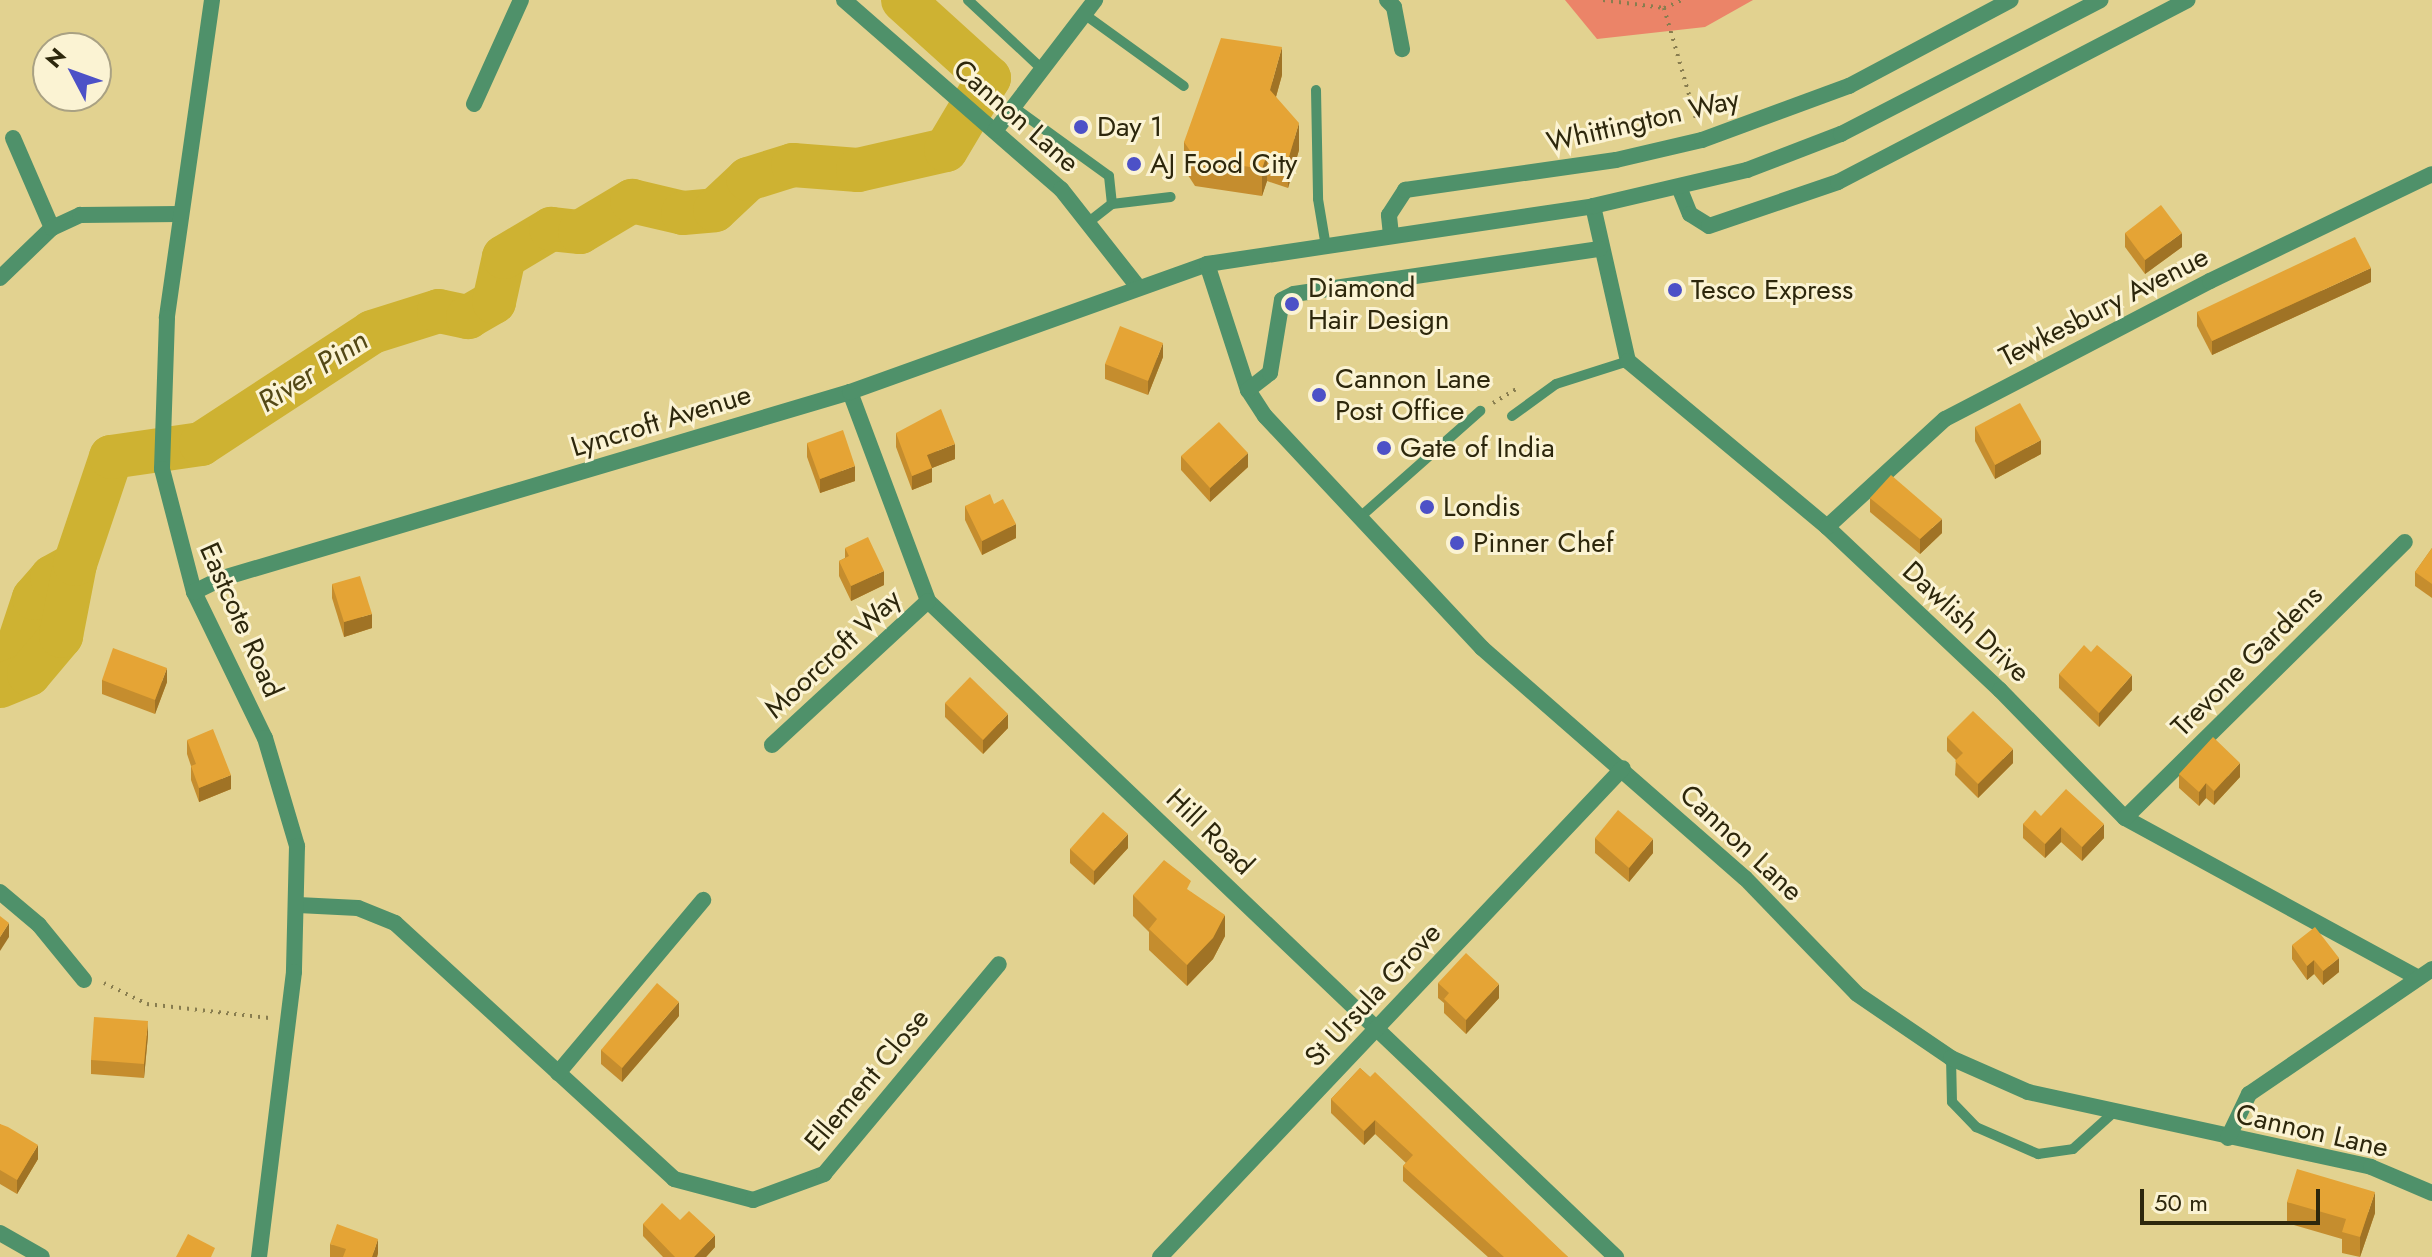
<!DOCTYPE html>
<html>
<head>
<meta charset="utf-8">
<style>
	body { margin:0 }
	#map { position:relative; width:2432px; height:1257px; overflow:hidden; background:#e2d290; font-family:Jost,sans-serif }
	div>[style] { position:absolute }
	.green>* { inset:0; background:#eb8468 }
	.river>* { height:44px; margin:-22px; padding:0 22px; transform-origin:22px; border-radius:22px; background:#ceb232 }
	.path>* { height:4px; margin-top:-2px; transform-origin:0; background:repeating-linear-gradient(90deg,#887d4f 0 2px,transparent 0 8px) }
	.service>* { height:10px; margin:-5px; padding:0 5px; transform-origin:5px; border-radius:5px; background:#4f916a }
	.minor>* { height:16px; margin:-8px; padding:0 8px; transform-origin:8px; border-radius:8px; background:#4f916a }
	.tertiary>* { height:16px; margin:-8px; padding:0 8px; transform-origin:8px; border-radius:8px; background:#4f916a }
	.wall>* { inset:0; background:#c58d2e }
	.shaded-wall>* { inset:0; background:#a07325 }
	.building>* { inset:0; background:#e5a435 }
	.dots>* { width:22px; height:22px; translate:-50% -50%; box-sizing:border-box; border:4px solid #fbf3d3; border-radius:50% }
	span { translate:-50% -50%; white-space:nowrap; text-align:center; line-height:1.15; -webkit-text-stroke:6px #fbf3d3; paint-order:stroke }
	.street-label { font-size:28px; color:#2d270c }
	.poi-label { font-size:28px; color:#2d270c }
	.left { translate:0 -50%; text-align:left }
	.water-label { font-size:30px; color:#534816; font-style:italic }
	.north { position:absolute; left:32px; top:32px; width:80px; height:80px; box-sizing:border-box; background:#fbf3d3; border:2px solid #a9a183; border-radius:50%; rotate:311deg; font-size:22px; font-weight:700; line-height:32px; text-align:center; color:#2d270c }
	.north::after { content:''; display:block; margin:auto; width:28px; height:36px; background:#4d51c7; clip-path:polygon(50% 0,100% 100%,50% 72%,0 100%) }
	.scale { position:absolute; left:2140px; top:1189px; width:180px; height:36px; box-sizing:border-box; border:4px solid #2d270c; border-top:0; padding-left:10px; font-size:24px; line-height:28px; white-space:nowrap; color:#2d270c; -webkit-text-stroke:6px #fbf3d3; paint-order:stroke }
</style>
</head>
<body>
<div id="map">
	<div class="green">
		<i style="clip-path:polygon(1565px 0,1753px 0,1705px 27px,1597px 39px)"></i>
	</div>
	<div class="river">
		<i style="left:0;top:669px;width:21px;rotate:-43deg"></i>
		<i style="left:15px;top:655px;width:60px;rotate:-71.6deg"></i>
		<i style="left:34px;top:598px;width:28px;rotate:-49deg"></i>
		<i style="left:52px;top:577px;width:26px;rotate:-29deg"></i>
		<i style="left:0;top:686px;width:31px;rotate:-22deg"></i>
		<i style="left:29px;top:674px;width:50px;rotate:-49.9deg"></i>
		<i style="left:61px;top:636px;width:73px;rotate:-79deg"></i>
		<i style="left:75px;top:564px;width:113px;rotate:-71.4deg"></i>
		<i style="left:111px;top:457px;width:91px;rotate:-8.2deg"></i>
		<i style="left:201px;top:444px;width:204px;rotate:-33.2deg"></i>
		<i style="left:372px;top:332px;width:70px;rotate:-17.4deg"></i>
		<i style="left:439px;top:311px;width:30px;rotate:12deg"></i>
		<i style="left:468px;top:317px;width:30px;rotate:-30deg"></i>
		<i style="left:494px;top:302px;width:46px;rotate:-77.5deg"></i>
		<i style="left:504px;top:257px;width:55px;rotate:-30.8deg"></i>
		<i style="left:551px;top:229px;width:29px;rotate:6deg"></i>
		<i style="left:580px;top:232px;width:61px;rotate:-30.8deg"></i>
		<i style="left:632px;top:201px;width:52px;rotate:13.2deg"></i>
		<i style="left:683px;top:213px;width:32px;rotate:-5deg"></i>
		<i style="left:715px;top:210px;width:45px;rotate:-43.2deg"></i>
		<i style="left:748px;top:179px;width:47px;rotate:-17.3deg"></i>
		<i style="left:793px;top:165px;width:65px;rotate:4.4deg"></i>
		<i style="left:858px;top:170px;width:90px;rotate:-12.8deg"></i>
		<i style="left:946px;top:150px;width:84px;rotate:-59.2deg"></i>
		<i style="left:989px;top:78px;width:116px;rotate:-137.8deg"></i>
	</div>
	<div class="path">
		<i style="left:1603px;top:0;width:62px;rotate:7.5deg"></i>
		<i style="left:1664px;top:8px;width:119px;rotate:73.9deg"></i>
		<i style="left:1664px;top:8px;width:20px;rotate:-24deg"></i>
		<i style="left:1493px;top:403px;width:31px;rotate:-31deg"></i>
		<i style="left:104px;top:983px;width:48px;rotate:26deg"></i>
		<i style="left:147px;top:1004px;width:123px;rotate:6.5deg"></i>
	</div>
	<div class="service">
		<i style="left:968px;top:0;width:103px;rotate:43deg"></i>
		<i style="left:1084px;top:14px;width:123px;rotate:35.8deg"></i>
		<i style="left:1316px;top:90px;width:109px;rotate:88.9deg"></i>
		<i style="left:1318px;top:199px;width:49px;rotate:80.5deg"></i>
		<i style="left:1015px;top:108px;width:116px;rotate:35.9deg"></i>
		<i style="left:1109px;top:176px;width:28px;rotate:84deg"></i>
		<i style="left:1090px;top:221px;width:28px;rotate:-38deg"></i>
		<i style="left:1112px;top:204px;width:59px;rotate:-6.8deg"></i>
		<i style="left:1512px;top:416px;width:54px;rotate:-36deg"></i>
		<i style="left:1556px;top:384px;width:76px;rotate:-17.7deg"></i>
		<i style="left:1359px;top:518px;width:162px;rotate:-41.5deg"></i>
		<i style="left:1951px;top:1058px;width:44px;rotate:88.7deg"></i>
		<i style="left:1952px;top:1102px;width:35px;rotate:46deg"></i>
		<i style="left:1976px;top:1127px;width:68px;rotate:23.5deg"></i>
		<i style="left:2038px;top:1154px;width:35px;rotate:-8deg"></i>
		<i style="left:2073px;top:1149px;width:54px;rotate:-42deg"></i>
	</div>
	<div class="minor">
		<i style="left:844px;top:0;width:288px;rotate:41.1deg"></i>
		<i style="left:1061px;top:189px;width:125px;rotate:51.8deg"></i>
		<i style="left:1387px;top:0;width:10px;rotate:45deg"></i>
		<i style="left:1394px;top:7px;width:43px;rotate:79.2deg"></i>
		<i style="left:474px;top:104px;width:114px;rotate:-65.7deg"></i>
		<i style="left:995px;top:131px;width:165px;rotate:-52.6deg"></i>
		<i style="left:13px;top:138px;width:98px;rotate:66.6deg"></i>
		<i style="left:1679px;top:187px;width:29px;rotate:68deg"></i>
		<i style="left:1690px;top:214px;width:22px;rotate:32deg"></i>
		<i style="left:1709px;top:226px;width:136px;rotate:-18.8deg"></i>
		<i style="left:1838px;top:182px;width:394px;rotate:-27.5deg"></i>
		<i style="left:1593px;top:206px;width:159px;rotate:77.3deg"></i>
		<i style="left:1628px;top:361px;width:259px;rotate:39.8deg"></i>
		<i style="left:1827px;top:527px;width:238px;rotate:43.3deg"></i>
		<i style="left:2000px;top:690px;width:179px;rotate:45.7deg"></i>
		<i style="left:2125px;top:818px;width:334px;rotate:28.6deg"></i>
		<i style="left:1391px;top:235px;width:20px;rotate:-96deg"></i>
		<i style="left:1389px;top:215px;width:30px;rotate:-57deg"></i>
		<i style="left:1405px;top:190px;width:213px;rotate:-8.1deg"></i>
		<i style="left:1616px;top:160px;width:88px;rotate:-13.1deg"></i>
		<i style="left:1702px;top:140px;width:157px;rotate:-20.2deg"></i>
		<i style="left:1849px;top:86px;width:183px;rotate:-28deg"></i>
		<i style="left:1207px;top:264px;width:133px;rotate:72deg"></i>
		<i style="left:1248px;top:390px;width:31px;rotate:57deg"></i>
		<i style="left:1265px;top:416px;width:318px;rotate:46.9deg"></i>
		<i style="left:1482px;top:648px;width:349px;rotate:41.2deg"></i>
		<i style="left:1745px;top:878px;width:161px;rotate:46deg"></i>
		<i style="left:1857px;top:994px;width:114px;rotate:34.2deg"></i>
		<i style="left:1951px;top:1058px;width:84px;rotate:23.8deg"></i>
		<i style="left:2028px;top:1092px;width:351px;rotate:12.3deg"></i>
		<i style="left:2371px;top:1167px;width:66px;rotate:23.1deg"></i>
		<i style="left:0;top:278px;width:72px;rotate:-43.9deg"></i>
		<i style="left:52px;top:228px;width:31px;rotate:-25deg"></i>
		<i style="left:80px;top:215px;width:99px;rotate:-0.6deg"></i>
		<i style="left:1248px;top:390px;width:28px;rotate:-38deg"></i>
		<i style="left:1270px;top:373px;width:74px;rotate:-80.7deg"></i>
		<i style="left:1282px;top:300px;width:13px;rotate:-27deg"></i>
		<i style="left:1294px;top:294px;width:309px;rotate:-8.4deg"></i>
		<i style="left:850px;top:392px;width:223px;rotate:69.5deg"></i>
		<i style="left:928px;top:601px;width:951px;rotate:43.64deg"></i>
		<i style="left:1827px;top:527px;width:160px;rotate:-42.5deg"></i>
		<i style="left:1945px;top:419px;width:299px;rotate:-27.5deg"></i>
		<i style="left:2210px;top:281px;width:246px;rotate:-25.7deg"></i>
		<i style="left:772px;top:745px;width:212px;rotate:-42.7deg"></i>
		<i style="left:2125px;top:818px;width:393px;rotate:-44.6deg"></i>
		<i style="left:0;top:892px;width:51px;rotate:40.2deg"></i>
		<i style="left:39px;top:925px;width:71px;rotate:50.7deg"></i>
		<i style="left:298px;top:905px;width:60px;rotate:2.9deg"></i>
		<i style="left:358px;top:908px;width:40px;rotate:22deg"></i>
		<i style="left:395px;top:923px;width:379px;rotate:42.5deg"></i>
		<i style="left:674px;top:1179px;width:82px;rotate:14.9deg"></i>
		<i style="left:753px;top:1200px;width:76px;rotate:-20.1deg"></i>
		<i style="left:824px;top:1174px;width:273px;rotate:-50.2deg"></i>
		<i style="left:558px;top:1073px;width:226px;rotate:-50deg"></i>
		<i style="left:2228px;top:1138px;width:49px;rotate:-64.5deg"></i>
		<i style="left:2249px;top:1094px;width:222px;rotate:-34.3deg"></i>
		<i style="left:0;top:1233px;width:48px;rotate:29.7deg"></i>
		<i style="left:1160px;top:1257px;width:673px;rotate:-46.56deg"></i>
	</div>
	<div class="tertiary">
		<i style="left:212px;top:0;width:321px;rotate:98.1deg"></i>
		<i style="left:167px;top:318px;width:151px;rotate:91.9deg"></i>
		<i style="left:162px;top:469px;width:127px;rotate:75.4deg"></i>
		<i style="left:194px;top:592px;width:162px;rotate:64.1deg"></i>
		<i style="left:265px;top:738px;width:113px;rotate:73.5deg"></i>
		<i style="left:297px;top:846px;width:126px;rotate:91.4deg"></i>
		<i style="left:294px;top:972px;width:287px;rotate:97deg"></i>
		<i style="left:194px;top:592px;width:32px;rotate:-26deg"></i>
		<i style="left:223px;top:578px;width:654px;rotate:-16.52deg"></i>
		<i style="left:850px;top:392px;width:379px;rotate:-19.7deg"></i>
		<i style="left:1207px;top:264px;width:390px;rotate:-8.5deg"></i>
		<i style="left:1593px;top:206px;width:158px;rotate:-13.2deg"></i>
		<i style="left:1747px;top:170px;width:101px;rotate:-21deg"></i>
		<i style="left:1841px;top:134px;width:292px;rotate:-27.3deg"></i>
	</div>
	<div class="wall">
		<i style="clip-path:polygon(1282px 75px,1276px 97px,1299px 150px,1288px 188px,1267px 181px,1262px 196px,1195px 186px,1184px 169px,1184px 142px)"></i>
		<i style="clip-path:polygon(2125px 233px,2182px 247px,2145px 274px,2125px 247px)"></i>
		<i style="clip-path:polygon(2371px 282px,2212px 355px,2197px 326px,2197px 312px)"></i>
		<i style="clip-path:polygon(1163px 357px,1148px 395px,1105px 379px,1105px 364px)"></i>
		<i style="clip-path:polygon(1975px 427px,2041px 454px,1995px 479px,1975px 441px)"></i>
		<i style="clip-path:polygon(896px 433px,955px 459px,932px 468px,932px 482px,912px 490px,896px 447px)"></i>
		<i style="clip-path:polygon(807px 443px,855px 481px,820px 493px,807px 457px)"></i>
		<i style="clip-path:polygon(1181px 456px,1248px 467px,1210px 502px,1181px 470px)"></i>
		<i style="clip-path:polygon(1870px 498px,1942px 533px,1920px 554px,1870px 512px)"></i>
		<i style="clip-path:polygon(994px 504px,1016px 538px,982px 555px,965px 520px,965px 506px)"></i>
		<i style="clip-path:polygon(845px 548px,884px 585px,851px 601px,839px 576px,839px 561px,845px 558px)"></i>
		<i style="clip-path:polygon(2432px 548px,2432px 598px,2415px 586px,2415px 572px)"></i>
		<i style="clip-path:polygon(332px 584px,372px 628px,344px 637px,332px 598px)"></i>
		<i style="clip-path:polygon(2059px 674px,2132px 690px,2099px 727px,2059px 688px)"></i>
		<i style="clip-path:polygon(102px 680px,167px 682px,155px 714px,102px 694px)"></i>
		<i style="clip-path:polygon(945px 703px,1008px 728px,983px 754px,945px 717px)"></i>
		<i style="clip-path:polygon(1947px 737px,2013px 763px,1978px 798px,1955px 775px,1956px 760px,1947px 751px)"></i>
		<i style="clip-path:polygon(187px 740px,231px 789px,199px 802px,191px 780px,191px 766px,187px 754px)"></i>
		<i style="clip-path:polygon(2179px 774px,2240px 777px,2214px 805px,2206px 798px,2199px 806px,2179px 788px)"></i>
		<i style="clip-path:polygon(2041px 816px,2104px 838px,2082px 861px,2061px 842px,2045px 858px,2023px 838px,2023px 824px)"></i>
		<i style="clip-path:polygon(1595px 838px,1653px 853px,1629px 882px,1595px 853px)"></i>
		<i style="clip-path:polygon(1128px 848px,1094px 885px,1070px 863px,1070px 849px)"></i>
		<i style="clip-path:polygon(1191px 892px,1225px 936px,1213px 959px,1187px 986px,1149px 950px,1149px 932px,1133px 916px,1133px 895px)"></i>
		<i style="clip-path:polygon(2292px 945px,2339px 972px,2323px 985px,2314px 974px,2307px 980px,2292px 959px)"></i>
		<i style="clip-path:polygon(1438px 983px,1499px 998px,1466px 1034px,1444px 1013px,1444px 1003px,1438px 998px)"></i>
		<i style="clip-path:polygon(679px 1016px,622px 1082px,601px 1064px,601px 1050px)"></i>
		<i style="clip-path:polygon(148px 1035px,144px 1078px,91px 1074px,91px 1060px)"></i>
		<i style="clip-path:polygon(1360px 1068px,1568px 1257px,1488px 1257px,1403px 1181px,1403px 1166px,1406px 1163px,1375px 1134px,1364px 1145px,1331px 1113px,1331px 1099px)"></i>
		<i style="clip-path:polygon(0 1124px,38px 1159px,17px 1194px,0 1184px)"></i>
		<i style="clip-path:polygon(2287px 1202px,2375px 1213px,2360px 1257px,2342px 1253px,2342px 1239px,2287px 1223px)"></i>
		<i style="clip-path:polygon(680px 1220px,715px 1247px,706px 1257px,663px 1257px,643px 1236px,643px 1224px)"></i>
		<i style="clip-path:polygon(330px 1244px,378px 1253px,377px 1257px,330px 1257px)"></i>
	</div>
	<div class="shaded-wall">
		<i style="clip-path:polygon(1282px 47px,1282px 75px,1270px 118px,1270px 90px)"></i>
		<i style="clip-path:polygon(1299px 123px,1299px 150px,1288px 188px,1288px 160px)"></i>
		<i style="clip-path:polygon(1267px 154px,1267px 181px,1262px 196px,1262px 169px)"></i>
		<i style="clip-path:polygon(2182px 233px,2182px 247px,2145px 274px,2145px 260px)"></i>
		<i style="clip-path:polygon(2371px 268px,2371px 282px,2212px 355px,2212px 341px)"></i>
		<i style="clip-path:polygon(1163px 343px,1163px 357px,1148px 395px,1148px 381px)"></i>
		<i style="clip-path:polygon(2041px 440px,2041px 454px,1995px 479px,1995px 465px)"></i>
		<i style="clip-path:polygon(955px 444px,955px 459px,927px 470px,927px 455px)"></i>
		<i style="clip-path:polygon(1248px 453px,1248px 467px,1210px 502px,1210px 488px)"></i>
		<i style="clip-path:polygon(855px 466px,855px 481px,820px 493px,820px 479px)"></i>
		<i style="clip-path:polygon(932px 468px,932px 482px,912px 490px,912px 476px)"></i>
		<i style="clip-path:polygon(1942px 519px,1942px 533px,1920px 554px,1920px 539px)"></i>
		<i style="clip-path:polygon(1016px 524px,1016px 538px,982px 555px,982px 541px)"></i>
		<i style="clip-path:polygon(884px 571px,884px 585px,851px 601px,851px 586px)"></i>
		<i style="clip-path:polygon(372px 614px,372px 628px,344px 637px,344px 622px)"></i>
		<i style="clip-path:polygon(167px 668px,167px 682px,155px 714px,155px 700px)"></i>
		<i style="clip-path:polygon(2132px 675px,2132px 690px,2099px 727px,2099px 713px)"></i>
		<i style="clip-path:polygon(1008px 714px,1008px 728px,983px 754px,983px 740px)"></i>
		<i style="clip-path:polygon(2013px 749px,2013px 763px,1978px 798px,1978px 784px)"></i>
		<i style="clip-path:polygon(2240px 763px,2240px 777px,2214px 805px,2214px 791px)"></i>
		<i style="clip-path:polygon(231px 775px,231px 789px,199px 802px,199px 788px)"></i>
		<i style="clip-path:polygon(2206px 783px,2206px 798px,2199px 806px,2199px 792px)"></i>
		<i style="clip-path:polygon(2104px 824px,2104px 838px,2082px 861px,2082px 847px)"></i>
		<i style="clip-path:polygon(2061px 827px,2061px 842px,2045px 858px,2045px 844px)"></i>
		<i style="clip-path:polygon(1128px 834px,1128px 848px,1094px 885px,1094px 871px)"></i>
		<i style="clip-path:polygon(1653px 839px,1653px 853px,1629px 882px,1629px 868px)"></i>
		<i style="clip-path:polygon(1225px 915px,1225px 936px,1213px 959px,1187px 986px,1187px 965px)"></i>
		<i style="clip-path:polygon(9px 923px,9px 937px,0 951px,0 937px)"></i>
		<i style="clip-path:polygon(2339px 958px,2339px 972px,2323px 985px,2323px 971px)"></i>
		<i style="clip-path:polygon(2314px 960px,2314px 974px,2307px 980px,2307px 966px)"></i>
		<i style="clip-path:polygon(1499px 984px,1499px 998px,1466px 1034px,1466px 1020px)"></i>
		<i style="clip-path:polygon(679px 1002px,679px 1016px,622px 1082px,622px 1068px)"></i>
		<i style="clip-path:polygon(148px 1021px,148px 1035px,144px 1078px,144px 1064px)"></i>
		<i style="clip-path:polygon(1375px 1120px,1375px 1134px,1364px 1145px,1364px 1131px)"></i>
		<i style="clip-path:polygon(38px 1145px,38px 1159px,17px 1194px,17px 1180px)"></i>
		<i style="clip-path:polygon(2375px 1192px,2375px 1213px,2360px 1257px,2360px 1237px)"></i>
		<i style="clip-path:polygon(715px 1235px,715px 1247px,706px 1257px,694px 1257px)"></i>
		<i style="clip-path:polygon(378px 1239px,378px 1253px,377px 1257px,372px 1257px)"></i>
	</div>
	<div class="building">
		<i style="clip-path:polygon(1221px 38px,1282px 47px,1270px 90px,1299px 123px,1288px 160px,1267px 154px,1262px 169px,1195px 158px,1184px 142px)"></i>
		<i style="clip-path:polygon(2161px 205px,2182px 233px,2145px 260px,2125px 233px)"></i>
		<i style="clip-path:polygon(2355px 237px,2371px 268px,2212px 341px,2197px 312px)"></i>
		<i style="clip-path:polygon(1120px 326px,1163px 343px,1148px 381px,1105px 364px)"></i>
		<i style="clip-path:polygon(2020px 403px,2041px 440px,1995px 465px,1975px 427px)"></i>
		<i style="clip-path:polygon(941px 409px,955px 444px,927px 455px,932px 468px,912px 476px,896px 433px)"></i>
		<i style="clip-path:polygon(1219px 422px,1248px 453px,1210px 488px,1181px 456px)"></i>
		<i style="clip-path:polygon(843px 430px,855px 466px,820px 479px,807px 443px)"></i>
		<i style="clip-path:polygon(1891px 475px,1942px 519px,1920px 539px,1870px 498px)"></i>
		<i style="clip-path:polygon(990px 494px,994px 504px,1003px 499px,1016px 524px,982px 541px,965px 506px)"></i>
		<i style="clip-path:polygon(868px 537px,884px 571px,851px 586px,839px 561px,849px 556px,845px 548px)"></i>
		<i style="clip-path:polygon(2432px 548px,2432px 584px,2415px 572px)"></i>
		<i style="clip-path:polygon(360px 576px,372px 614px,344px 622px,332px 584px)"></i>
		<i style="clip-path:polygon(2084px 645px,2091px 652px,2097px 645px,2132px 675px,2099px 713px,2059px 674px)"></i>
		<i style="clip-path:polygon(113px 648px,167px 668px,155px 700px,102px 680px)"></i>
		<i style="clip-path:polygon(970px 677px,1008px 714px,983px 740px,945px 703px)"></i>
		<i style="clip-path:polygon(1973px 711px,2013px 749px,1978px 784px,1955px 761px,1963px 753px,1947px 737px)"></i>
		<i style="clip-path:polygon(213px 729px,231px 775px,199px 788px,191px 766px,196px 764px,187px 740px)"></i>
		<i style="clip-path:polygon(2213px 737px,2240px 763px,2214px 791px,2206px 783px,2199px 792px,2179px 774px)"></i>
		<i style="clip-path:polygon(2066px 789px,2104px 824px,2082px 847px,2061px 827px,2045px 844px,2023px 824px,2035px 810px,2041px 816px)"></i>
		<i style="clip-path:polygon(1618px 810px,1653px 839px,1629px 868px,1595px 838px)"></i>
		<i style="clip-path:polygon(1103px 812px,1128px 834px,1094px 871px,1070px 849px)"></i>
		<i style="clip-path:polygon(1164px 860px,1191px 881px,1187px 889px,1225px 915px,1213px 938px,1187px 965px,1149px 929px,1157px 919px,1133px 895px)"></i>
		<i style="clip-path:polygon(0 916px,9px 923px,0 937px)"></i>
		<i style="clip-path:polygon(2315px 927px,2339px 958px,2323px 971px,2314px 960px,2307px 966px,2292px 945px)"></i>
		<i style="clip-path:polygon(1466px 953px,1499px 984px,1466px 1020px,1444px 999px,1449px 993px,1438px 983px)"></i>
		<i style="clip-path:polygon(657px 983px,679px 1002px,622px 1068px,601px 1050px)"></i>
		<i style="clip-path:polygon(94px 1017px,148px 1021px,144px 1064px,91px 1060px)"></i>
		<i style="clip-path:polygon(1360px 1068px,1370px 1077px,1375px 1072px,1568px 1257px,1504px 1257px,1403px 1166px,1413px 1155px,1375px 1120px,1364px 1131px,1331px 1099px)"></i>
		<i style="clip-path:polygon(0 1124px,8px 1127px,38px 1145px,17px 1180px,0 1170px)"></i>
		<i style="clip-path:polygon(2297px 1169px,2375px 1192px,2360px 1237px,2342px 1232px,2346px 1219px,2287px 1202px)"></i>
		<i style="clip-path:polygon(662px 1203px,680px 1220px,689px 1211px,715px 1235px,694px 1257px,675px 1257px,643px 1224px)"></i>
		<i style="clip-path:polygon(337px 1224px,378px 1239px,372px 1257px,343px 1257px,346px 1249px,330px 1244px)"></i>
		<i style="clip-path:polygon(188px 1234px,215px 1248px,211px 1257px,176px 1257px)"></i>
	</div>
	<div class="dots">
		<i style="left:1081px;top:127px;background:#4d51c7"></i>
		<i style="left:1134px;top:164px;background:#4d51c7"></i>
		<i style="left:1675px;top:290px;background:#4d51c7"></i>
		<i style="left:1292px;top:304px;background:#4d51c7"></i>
		<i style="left:1319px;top:395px;background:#4d51c7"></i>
		<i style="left:1384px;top:448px;background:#4d51c7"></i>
		<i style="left:1427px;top:507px;background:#4d51c7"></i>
		<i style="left:1457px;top:543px;background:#4d51c7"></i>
	</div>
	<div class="street-label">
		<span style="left:1016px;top:116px;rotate:41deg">Cannon Lane</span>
		<span style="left:1643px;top:121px;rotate:-13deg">Whittington Way</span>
		<span style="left:2104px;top:307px;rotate:-27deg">Tewkesbury Avenue</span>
		<span style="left:661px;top:421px;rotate:-17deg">Lyncroft Avenue</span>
		<span style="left:241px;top:620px;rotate:66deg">Eastcote Road</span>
		<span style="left:1966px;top:622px;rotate:43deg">Dawlish Drive</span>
		<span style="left:833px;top:654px;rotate:-43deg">Moorcroft Way</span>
		<span style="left:2247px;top:661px;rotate:-45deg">Trevone Gardens</span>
		<span style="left:1210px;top:832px;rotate:44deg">Hill Road</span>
		<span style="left:1741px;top:843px;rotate:43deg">Cannon Lane</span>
		<span style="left:1373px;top:995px;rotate:-47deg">St Ursula Grove</span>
		<span style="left:867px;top:1080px;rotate:-50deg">Ellement Close</span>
		<span style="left:2312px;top:1131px;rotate:13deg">Cannon Lane</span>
	</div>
	<div class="poi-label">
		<span class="left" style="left:1097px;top:127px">Day 1</span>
		<span class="left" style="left:1150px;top:164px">AJ Food City</span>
		<span class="left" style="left:1308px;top:304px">Diamond<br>Hair Design</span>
		<span class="left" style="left:1691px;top:290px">Tesco Express</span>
		<span class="left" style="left:1335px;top:395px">Cannon Lane<br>Post Office</span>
		<span class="left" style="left:1400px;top:448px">Gate of India</span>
		<span class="left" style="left:1443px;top:507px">Londis</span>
		<span class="left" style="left:1473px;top:543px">Pinner Chef</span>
	</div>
	<div class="water-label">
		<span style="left:313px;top:371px;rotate:-33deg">River Pinn</span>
	</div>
	<div class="north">N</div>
	<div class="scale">50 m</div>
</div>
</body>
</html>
